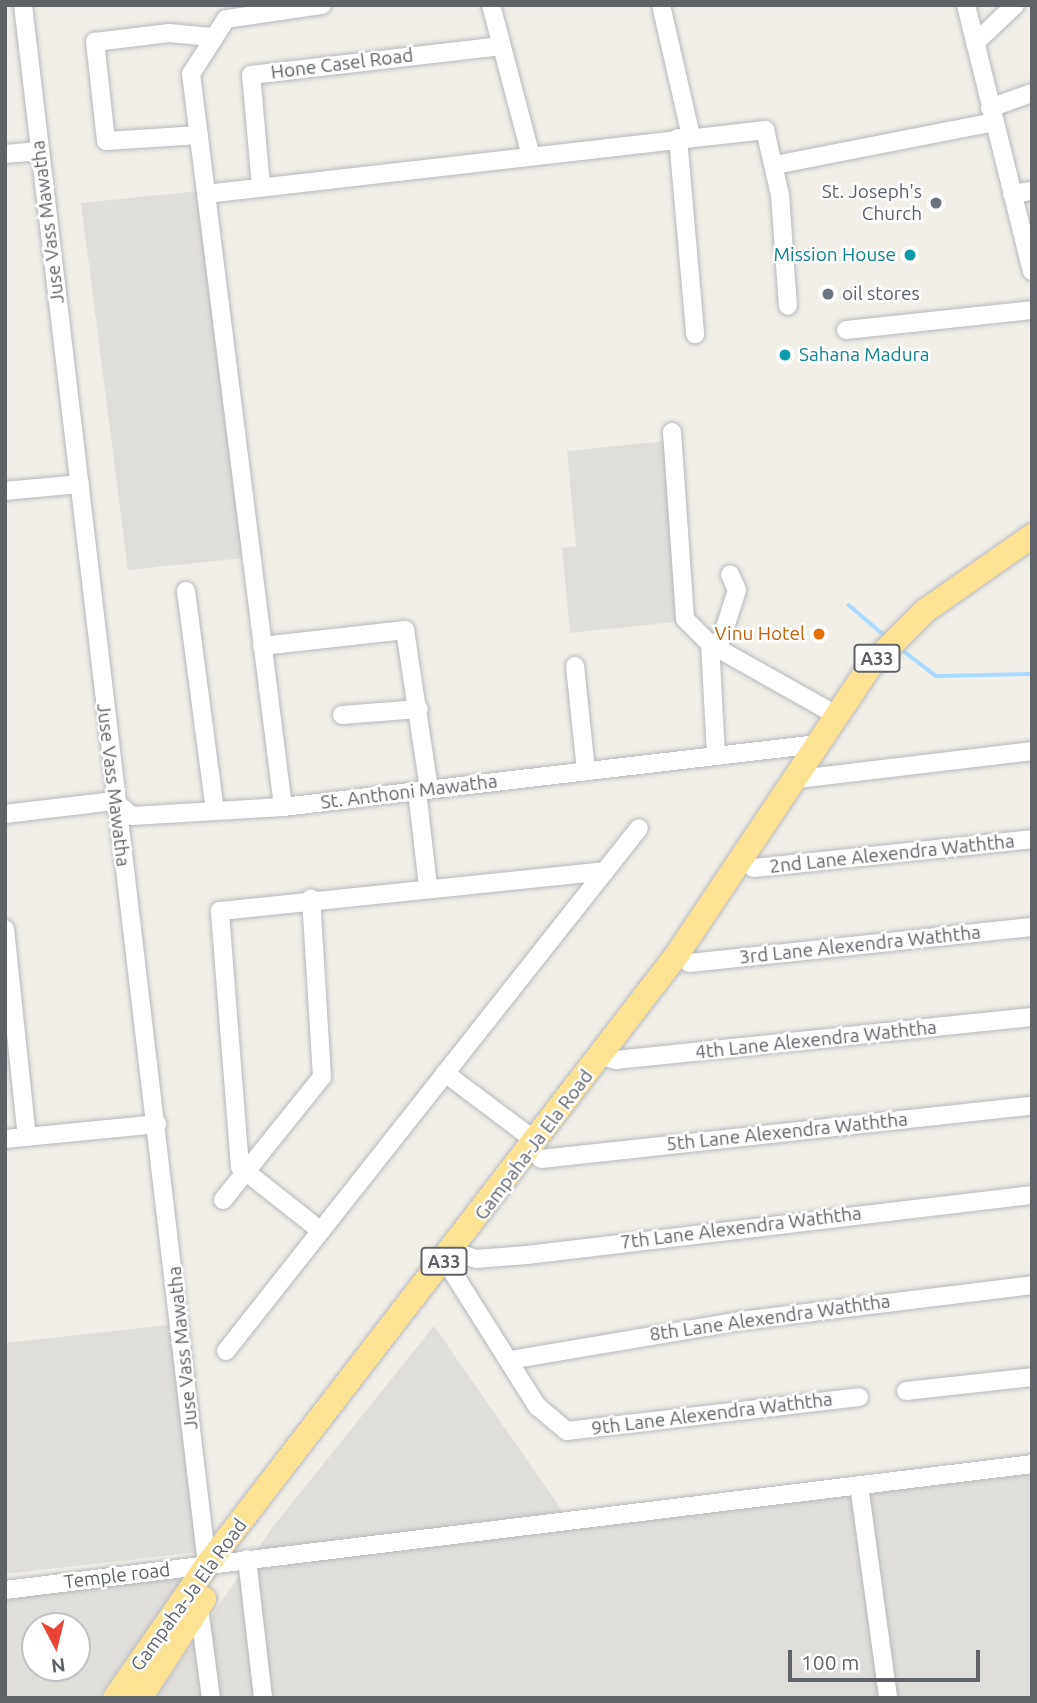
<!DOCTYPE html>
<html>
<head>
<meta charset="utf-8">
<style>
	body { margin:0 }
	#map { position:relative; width:1037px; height:1703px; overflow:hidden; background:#f1efe8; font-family:Ubuntu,sans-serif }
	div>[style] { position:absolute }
	.industrial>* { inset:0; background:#e0deda }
	.stream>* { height:3.5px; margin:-1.75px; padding:0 1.75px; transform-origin:1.75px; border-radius:1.75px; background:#aadaff }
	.roads { filter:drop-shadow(0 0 2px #b5b8bc) drop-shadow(0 0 2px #b5b8bc) }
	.minor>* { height:18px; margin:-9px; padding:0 9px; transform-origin:9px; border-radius:9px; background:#fff }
	.highway>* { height:24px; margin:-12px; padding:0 12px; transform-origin:12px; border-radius:12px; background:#fde293 }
	.dots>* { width:19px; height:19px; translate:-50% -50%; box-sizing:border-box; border:4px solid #fff; border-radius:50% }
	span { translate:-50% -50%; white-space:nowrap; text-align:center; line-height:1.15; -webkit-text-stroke:5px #fff; paint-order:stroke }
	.shield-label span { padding:2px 5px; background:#fff; border:2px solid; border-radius:5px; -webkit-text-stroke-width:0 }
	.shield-label { font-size:18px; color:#5f6368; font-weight:700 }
	.street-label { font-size:19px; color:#5f6368 }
	.worship-label { font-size:19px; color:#5b616d }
	.right { translate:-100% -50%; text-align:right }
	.left { translate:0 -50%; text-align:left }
	.culture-label { font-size:19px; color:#0d838f }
	.food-label { font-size:19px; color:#c56008 }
	.frame { position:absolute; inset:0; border:7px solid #5f6368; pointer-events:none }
	.north { position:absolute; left:21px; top:1612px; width:70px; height:70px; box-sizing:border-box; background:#fff; border:2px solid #bfc1c3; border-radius:50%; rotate:173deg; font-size:19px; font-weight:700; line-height:28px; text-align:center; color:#5f6368 }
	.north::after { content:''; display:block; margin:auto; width:24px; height:32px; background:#ea4335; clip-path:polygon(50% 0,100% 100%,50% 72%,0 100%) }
	.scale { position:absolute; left:788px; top:1650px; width:192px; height:32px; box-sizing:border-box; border:4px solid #5f6368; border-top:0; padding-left:9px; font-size:21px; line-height:24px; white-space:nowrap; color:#5f6368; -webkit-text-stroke:5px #fff; paint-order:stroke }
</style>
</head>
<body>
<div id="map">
	<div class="industrial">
		<i style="clip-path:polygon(198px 191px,244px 558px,128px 570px,81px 203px)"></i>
		<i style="clip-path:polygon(666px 441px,684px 621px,570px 633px,562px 548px,576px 546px,567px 451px)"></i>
		<i style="clip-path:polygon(169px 1325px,199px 1552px,5px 1574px,5px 1343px)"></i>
		<i style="clip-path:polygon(434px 1326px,575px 1529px,1032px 1474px,1032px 1698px,155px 1698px,272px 1528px)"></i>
		<i style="clip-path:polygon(evenodd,166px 1572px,183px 1582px,98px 1698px,5px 1698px,5px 1592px,166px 1572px,35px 1626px,77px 1626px,77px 1668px,35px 1668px,35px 1626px)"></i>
	</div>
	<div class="stream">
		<i style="left:849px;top:605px;width:45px;rotate:40.5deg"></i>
		<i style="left:901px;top:649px;width:44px;rotate:37.6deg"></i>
		<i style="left:936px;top:676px;width:96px;rotate:-1.2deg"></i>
	</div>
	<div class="roads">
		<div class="minor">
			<i style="left:23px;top:5px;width:1571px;rotate:83.27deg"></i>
			<i style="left:491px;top:5px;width:156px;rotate:75.2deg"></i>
			<i style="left:661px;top:5px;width:134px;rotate:77.1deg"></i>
			<i style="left:966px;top:5px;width:274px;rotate:76.1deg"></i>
			<i style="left:975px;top:43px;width:55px;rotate:-43.5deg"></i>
			<i style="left:990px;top:108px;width:45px;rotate:-19.7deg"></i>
			<i style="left:199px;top:135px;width:93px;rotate:176.3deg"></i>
			<i style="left:106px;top:141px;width:100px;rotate:-96.3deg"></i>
			<i style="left:95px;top:42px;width:75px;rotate:-6.9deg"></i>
			<i style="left:169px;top:33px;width:43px;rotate:5.3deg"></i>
			<i style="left:678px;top:138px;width:197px;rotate:85deg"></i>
			<i style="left:5px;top:154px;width:35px;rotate:-5deg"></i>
			<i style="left:775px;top:165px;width:223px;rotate:-11.1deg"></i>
			<i style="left:261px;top:186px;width:111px;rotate:-95.1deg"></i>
			<i style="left:251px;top:75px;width:252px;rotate:-6.6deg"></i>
			<i style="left:206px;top:194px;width:563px;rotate:-6.53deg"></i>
			<i style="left:765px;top:130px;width:67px;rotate:77deg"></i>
			<i style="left:780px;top:195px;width:111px;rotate:85.9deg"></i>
			<i style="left:1012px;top:194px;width:20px;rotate:-9deg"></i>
			<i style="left:846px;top:330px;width:187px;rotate:-6.1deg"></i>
			<i style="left:672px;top:432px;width:187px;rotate:86deg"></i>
			<i style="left:685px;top:619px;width:35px;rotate:45deg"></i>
			<i style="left:710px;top:644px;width:145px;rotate:29.4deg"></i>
			<i style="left:5px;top:491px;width:75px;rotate:-5.3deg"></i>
			<i style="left:186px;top:591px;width:222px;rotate:82.5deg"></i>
			<i style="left:710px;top:644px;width:112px;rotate:86.9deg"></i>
			<i style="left:262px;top:646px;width:144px;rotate:-6.4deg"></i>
			<i style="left:405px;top:630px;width:161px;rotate:81.4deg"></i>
			<i style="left:718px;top:649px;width:62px;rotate:-72.1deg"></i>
			<i style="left:737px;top:590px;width:17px;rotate:-114deg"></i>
			<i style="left:575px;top:666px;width:105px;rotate:84deg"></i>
			<i style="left:342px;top:715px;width:77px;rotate:-4.5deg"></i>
			<i style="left:798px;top:779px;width:236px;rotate:-6.8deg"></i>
			<i style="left:417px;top:791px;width:96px;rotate:83.4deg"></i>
			<i style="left:114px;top:801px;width:23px;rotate:40deg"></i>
			<i style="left:132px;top:816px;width:151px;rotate:-3.4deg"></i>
			<i style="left:283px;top:807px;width:539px;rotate:-6.72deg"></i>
			<i style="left:283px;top:807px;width:739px;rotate:-97.15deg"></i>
			<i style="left:191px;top:74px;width:65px;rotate:-57.5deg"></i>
			<i style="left:226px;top:19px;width:97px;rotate:-8.3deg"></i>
			<i style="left:5px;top:814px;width:110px;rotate:-6.8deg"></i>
			<i style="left:753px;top:868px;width:281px;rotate:-5.9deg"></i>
			<i style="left:5px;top:929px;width:209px;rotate:84deg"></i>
			<i style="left:689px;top:963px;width:345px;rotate:-6deg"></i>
			<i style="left:601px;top:1056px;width:16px;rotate:15deg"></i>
			<i style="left:616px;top:1060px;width:418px;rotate:-5.9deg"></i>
			<i style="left:445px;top:1073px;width:115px;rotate:36.9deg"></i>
			<i style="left:5px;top:1139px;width:153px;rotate:-5.6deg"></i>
			<i style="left:541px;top:1159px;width:494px;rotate:-6.2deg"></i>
			<i style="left:223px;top:1200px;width:158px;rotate:-51.2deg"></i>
			<i style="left:322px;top:1077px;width:179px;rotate:-93.5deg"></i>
			<i style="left:321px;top:1231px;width:103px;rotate:-141.7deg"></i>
			<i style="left:240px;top:1167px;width:257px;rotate:-94.5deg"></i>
			<i style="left:220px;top:911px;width:387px;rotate:-5.9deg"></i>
			<i style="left:452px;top:1251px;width:25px;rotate:18deg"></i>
			<i style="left:476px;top:1259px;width:51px;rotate:-4.5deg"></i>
			<i style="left:527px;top:1255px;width:509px;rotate:-6.78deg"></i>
			<i style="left:445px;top:1260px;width:173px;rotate:57.8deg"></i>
			<i style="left:537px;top:1406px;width:39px;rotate:40deg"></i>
			<i style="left:567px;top:1431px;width:294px;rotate:-6.6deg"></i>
			<i style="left:226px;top:1351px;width:666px;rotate:-51.7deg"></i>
			<i style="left:510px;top:1360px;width:233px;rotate:-9.6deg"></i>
			<i style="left:740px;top:1321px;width:294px;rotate:-7deg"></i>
			<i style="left:906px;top:1391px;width:127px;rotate:-6.3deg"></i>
			<i style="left:859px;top:1485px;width:215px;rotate:82.2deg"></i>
			<i style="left:247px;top:1559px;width:140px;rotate:83.4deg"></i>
			<i style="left:5px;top:1590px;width:1035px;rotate:-6.99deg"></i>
			<i style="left:199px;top:1607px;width:92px;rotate:82.5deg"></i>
		</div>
		<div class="highway">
			<i style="left:115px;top:1698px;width:162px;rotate:-55.3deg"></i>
			<i style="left:207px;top:1565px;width:769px;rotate:-52.4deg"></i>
			<i style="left:676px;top:956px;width:349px;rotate:-56.2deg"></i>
			<i style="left:870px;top:666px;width:78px;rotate:-45deg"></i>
			<i style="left:925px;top:611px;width:131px;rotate:-35deg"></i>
			<i style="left:140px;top:1698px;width:118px;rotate:-57.1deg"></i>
		</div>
	</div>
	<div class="dots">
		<i style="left:936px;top:203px;background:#6b7280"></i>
		<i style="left:910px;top:255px;background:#0f9aa8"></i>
		<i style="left:828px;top:294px;background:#6b7280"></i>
		<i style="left:785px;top:355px;background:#0f9aa8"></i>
		<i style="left:819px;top:634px;background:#e8710a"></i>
	</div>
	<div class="shield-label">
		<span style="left:877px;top:658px">A33</span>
		<span style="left:444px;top:1261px">A33</span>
	</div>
	<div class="street-label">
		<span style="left:342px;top:64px;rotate:-7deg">Hone Casel Road</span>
		<span style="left:48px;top:222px;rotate:-97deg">Juse Vass Mawatha</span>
		<span style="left:113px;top:785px;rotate:83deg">Juse Vass Mawatha</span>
		<span style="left:409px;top:792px;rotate:-7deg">St. Anthoni Mawatha</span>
		<span style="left:892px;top:854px;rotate:-6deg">2nd Lane Alexendra Waththa</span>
		<span style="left:860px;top:945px;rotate:-6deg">3rd Lane Alexendra Waththa</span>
		<span style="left:816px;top:1040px;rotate:-6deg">4th Lane Alexendra Waththa</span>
		<span style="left:787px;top:1132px;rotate:-6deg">5th Lane Alexendra Waththa</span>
		<span style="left:534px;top:1145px;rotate:-53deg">Gampaha-Ja Ela Road</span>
		<span style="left:741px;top:1228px;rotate:-7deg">7th Lane Alexendra Waththa</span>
		<span style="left:770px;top:1318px;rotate:-8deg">8th Lane Alexendra Waththa</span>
		<span style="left:183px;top:1348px;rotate:-96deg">Juse Vass Mawatha</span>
		<span style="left:712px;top:1414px;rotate:-7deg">9th Lane Alexendra Waththa</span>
		<span style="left:117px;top:1576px;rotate:-7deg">Temple road</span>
		<span style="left:189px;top:1595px;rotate:-54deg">Gampaha-Ja Ela Road</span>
	</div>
	<div class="worship-label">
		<span class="right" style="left:922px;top:203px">St. Joseph's<br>Church</span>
		<span class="left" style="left:842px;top:294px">oil stores</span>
	</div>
	<div class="culture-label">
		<span class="right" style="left:896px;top:255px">Mission House</span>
		<span class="left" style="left:799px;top:355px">Sahana Madura</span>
	</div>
	<div class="food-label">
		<span class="right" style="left:805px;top:634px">Vinu Hotel</span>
	</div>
	<div class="frame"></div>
	<div class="north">N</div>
	<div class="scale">100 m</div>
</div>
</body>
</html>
